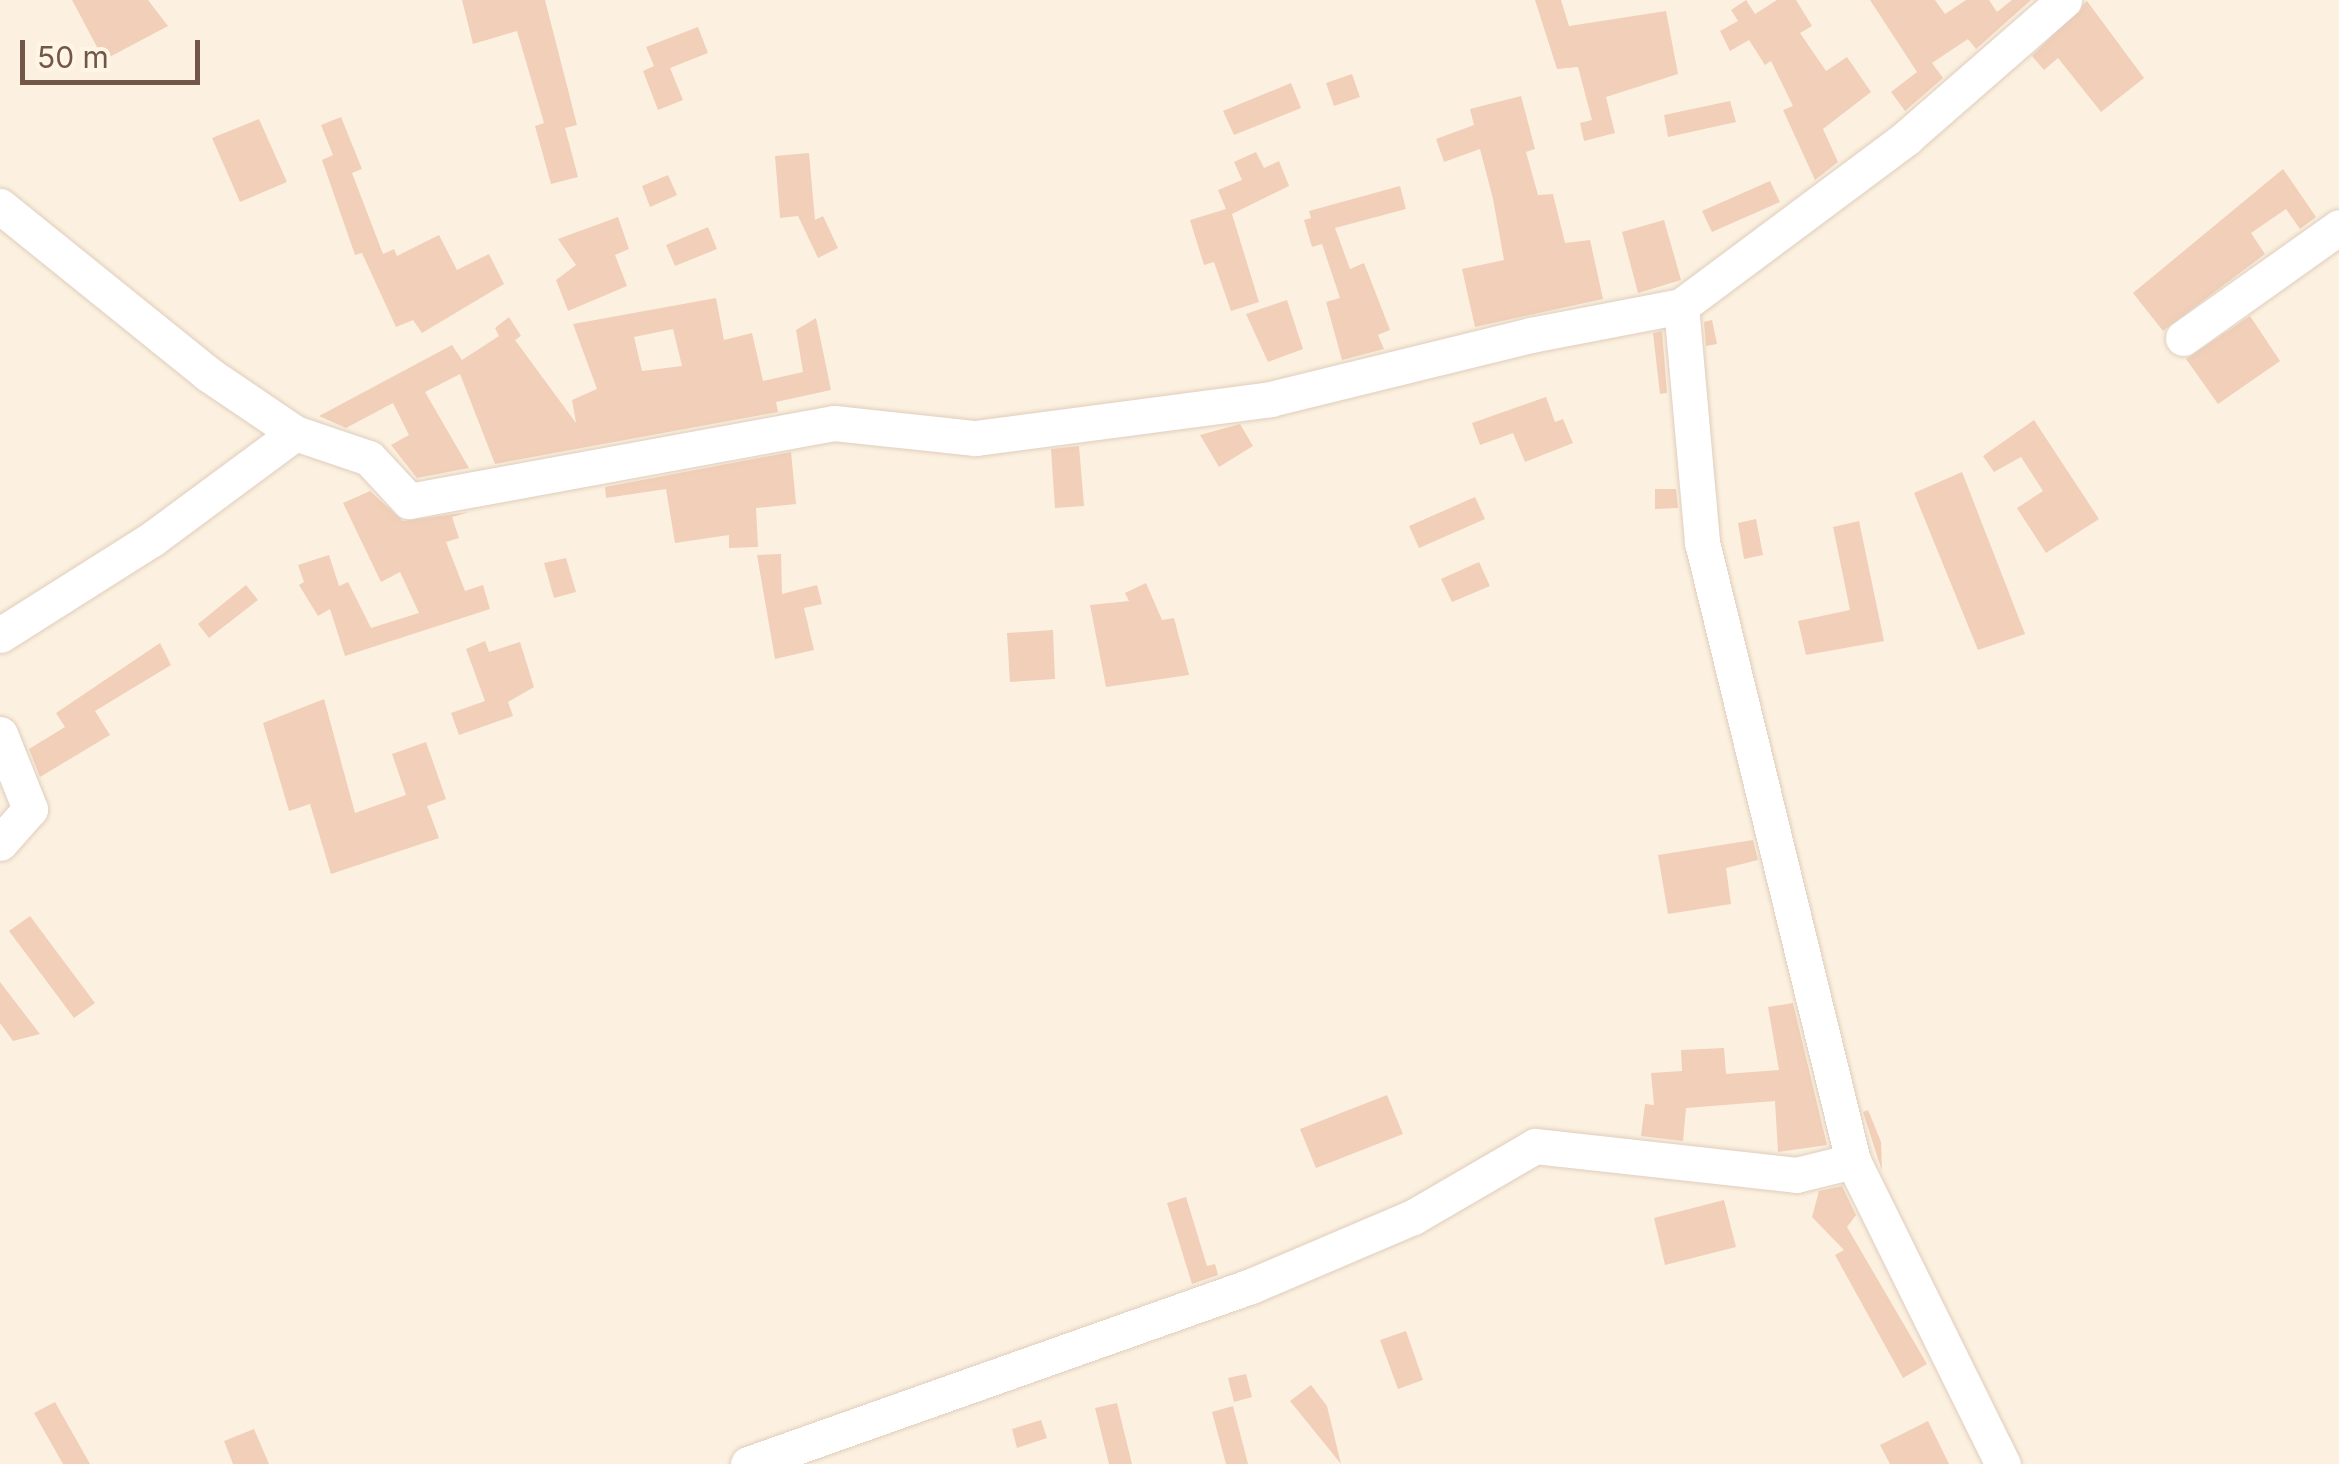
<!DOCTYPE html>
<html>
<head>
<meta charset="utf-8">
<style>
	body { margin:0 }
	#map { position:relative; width:2339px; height:1464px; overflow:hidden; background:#fcf1e0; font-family:Inter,sans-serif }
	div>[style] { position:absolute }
	.building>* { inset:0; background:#f1cfb8 }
	.roads { filter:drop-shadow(0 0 2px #e0cdbd) drop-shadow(0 0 2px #e0cdbd) }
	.minor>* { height:35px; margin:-17.5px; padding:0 17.5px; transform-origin:17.5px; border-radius:17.5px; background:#fff }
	span { translate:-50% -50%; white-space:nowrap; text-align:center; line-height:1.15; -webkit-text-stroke:8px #fff5e6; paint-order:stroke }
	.scale { position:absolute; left:20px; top:40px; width:180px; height:45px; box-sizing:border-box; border:5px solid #725748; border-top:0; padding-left:12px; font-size:30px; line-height:35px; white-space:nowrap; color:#725748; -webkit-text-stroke:8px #fff5e6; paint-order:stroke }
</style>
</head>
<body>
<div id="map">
	<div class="building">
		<i style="clip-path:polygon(72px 0,148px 0,168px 26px,104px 60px)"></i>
		<i style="clip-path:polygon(462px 0,545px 0,577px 125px,565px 128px,578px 177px,551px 184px,535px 126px,544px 123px,517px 31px,473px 44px)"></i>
		<i style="clip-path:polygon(1535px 0,1561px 0,1569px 26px,1666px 11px,1678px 74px,1606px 97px,1615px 133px,1584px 141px,1580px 123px,1592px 120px,1578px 67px,1557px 69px)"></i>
		<i style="clip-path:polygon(1746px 0,1755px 14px,1777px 0,1796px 0,1812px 26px,1800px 33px,1826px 71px,1847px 57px,1871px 92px,1823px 129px,1838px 162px,1815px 180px,1783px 110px,1793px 106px,1771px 61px,1765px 65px,1749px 40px,1730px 51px,1720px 31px,1738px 21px,1731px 10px)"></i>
		<i style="clip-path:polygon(1870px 0,1935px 0,1945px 14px,1966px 0,1989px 0,1997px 12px,2012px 0,2031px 0,1976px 49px,1968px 39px,1932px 63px,1943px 78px,1905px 111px,1891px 92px,1917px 72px)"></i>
		<i style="clip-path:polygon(2087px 1px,2144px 78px,2101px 112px,2058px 58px,2044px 70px,2032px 56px)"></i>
		<i style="clip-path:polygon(698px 27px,708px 53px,670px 68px,683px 100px,658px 110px,643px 71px,654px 66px,646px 47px)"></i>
		<i style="clip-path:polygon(1352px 74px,1360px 97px,1334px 106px,1326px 83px)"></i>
		<i style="clip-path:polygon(1291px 83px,1301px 108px,1234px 135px,1223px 111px)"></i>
		<i style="clip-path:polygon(1521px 96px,1535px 149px,1526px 152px,1538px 195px,1553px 194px,1565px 243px,1590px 240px,1603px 299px,1475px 327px,1462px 269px,1504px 260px,1493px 199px,1480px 149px,1444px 162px,1436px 139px,1474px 125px,1470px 109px)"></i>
		<i style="clip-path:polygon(1730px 101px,1736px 122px,1668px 137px,1664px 115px)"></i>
		<i style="clip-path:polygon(341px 117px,362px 169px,352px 173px,383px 254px,394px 249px,397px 256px,439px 235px,457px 270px,489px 254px,504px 284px,422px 333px,413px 320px,396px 327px,362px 253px,355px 255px,322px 160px,333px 155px,321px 125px)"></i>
		<i style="clip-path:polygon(259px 119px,287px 182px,240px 202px,212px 138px)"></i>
		<i style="clip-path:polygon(1256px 152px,1264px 168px,1279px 161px,1289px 186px,1232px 214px,1259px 302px,1231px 311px,1214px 262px,1204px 265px,1190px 220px,1226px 209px,1218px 190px,1242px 180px,1234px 162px)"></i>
		<i style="clip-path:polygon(809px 153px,815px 220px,823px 216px,838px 248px,818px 258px,798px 216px,780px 218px,775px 156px)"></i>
		<i style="clip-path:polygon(2283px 169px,2316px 217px,2300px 229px,2286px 209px,2251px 233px,2265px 254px,2163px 331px,2133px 293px)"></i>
		<i style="clip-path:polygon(668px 175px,677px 195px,650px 207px,642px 186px)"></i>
		<i style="clip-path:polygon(1770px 181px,1780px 202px,1712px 232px,1702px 211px)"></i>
		<i style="clip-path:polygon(1400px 186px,1406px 209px,1335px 228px,1350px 269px,1364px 263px,1390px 330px,1378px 335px,1384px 349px,1342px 360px,1326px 302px,1340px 298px,1322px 244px,1312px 247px,1304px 220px,1311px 218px,1309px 211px)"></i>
		<i style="clip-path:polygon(618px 217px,629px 249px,615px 255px,627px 286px,568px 311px,556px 280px,576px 265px,558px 239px)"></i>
		<i style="clip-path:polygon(1664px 220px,1681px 280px,1638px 293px,1622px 232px)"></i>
		<i style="clip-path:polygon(708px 227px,717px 249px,675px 266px,666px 245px)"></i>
		<i style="clip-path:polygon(evenodd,716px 298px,724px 340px,752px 333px,763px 381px,803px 372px,796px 330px,816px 318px,831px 390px,776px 402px,778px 412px,495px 464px,460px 374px,425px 392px,469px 468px,417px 478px,391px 445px,409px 435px,393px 403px,346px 428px,319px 416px,452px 345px,462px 360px,499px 336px,495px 328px,509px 317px,521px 336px,515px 340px,576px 423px,572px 400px,597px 389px,573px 324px,716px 298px,673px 329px,682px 366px,642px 371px,634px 337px,673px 329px)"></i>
		<i style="clip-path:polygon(1287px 300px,1303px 349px,1268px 362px,1246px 314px)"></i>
		<i style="clip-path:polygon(2250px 316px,2280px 361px,2218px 404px,2186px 359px)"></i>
		<i style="clip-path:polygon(1712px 320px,1717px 344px,1706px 346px,1704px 322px)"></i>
		<i style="clip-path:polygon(1662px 331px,1667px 393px,1660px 394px,1653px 333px)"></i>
		<i style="clip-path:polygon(1546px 397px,1555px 422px,1563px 419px,1573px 443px,1525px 462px,1513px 433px,1480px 445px,1472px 423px)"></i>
		<i style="clip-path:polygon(2034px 420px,2099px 519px,2046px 553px,2017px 508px,2043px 491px,2021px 457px,1994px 472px,1983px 456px)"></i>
		<i style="clip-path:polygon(1240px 424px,1253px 446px,1219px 467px,1200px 435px)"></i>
		<i style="clip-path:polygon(1079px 446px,1084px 506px,1055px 508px,1051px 449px)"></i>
		<i style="clip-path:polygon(791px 452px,796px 504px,756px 508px,758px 547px,729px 548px,729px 535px,675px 543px,666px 489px,606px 498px,605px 487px)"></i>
		<i style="clip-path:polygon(1962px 472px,2025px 634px,1978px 650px,1914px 493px)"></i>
		<i style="clip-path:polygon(1655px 489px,1676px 489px,1678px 508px,1655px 509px)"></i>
		<i style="clip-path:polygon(370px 491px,403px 521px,469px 512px,452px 517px,459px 538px,446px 542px,465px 591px,483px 585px,490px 609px,345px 656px,330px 609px,318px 616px,299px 585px,304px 582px,298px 565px,329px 555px,339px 586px,348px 582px,371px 628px,419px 613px,400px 572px,381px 582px,343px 503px)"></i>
		<i style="clip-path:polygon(1475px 497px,1485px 519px,1419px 548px,1409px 526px)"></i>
		<i style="clip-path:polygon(1756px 519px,1763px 555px,1744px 559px,1738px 523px)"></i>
		<i style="clip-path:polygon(1859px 521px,1884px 641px,1806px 655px,1798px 621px,1850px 610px,1833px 527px)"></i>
		<i style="clip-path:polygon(781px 554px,782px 594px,817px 585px,822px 604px,804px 608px,814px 650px,775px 659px,757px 555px)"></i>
		<i style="clip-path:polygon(566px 558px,576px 592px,554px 598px,544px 563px)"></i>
		<i style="clip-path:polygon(1479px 562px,1490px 586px,1452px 602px,1441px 579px)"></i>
		<i style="clip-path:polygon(1146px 583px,1162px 620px,1174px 618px,1189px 675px,1106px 687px,1090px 605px,1129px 601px,1125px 593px)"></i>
		<i style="clip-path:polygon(246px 585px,258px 600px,209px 638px,198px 624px)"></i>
		<i style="clip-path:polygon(1053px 630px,1055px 679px,1010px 682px,1007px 633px)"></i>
		<i style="clip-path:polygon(485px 641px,489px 652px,520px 642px,534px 687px,508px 702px,513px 716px,459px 735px,451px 713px,485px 701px,466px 649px)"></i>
		<i style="clip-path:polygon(160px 643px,171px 665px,95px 711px,110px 735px,40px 777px,29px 749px,65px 727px,56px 713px)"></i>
		<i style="clip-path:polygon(324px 699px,355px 813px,406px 795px,392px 754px,426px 742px,446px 799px,427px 806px,439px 838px,331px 874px,310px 804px,289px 811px,263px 723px)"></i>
		<i style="clip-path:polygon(1753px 840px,1758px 860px,1726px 868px,1731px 904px,1668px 914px,1658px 855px)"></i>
		<i style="clip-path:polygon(30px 916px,95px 1003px,74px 1018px,9px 931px)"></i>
		<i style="clip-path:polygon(0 982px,40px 1034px,13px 1041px,0 1023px)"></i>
		<i style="clip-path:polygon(1793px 1003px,1827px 1145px,1778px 1152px,1775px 1101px,1686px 1108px,1683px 1141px,1641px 1136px,1645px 1104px,1654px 1105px,1651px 1073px,1682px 1071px,1681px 1050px,1724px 1048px,1726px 1074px,1779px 1070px,1768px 1007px)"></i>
		<i style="clip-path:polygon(1387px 1095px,1403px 1134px,1316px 1168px,1300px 1129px)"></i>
		<i style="clip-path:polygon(1868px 1110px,1881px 1142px,1882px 1171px,1863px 1112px)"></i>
		<i style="clip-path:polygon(1842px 1186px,1856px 1215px,1847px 1227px,1927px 1364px,1903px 1378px,1835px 1255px,1844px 1250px,1812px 1217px,1819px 1191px)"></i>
		<i style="clip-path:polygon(1186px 1197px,1207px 1266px,1215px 1264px,1218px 1275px,1192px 1284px,1167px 1203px)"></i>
		<i style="clip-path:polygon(1724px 1200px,1736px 1247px,1665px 1265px,1654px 1218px)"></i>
		<i style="clip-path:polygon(1406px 1331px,1423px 1380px,1398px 1389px,1380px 1340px)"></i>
		<i style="clip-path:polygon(1246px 1374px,1252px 1397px,1234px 1402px,1228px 1378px)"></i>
		<i style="clip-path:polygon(1311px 1385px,1327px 1406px,1341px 1464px,1290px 1401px)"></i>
		<i style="clip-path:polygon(55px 1402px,90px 1464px,63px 1464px,34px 1413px)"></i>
		<i style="clip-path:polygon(1117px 1403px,1132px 1464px,1109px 1464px,1095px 1408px)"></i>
		<i style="clip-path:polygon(1233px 1406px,1248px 1464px,1226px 1464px,1212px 1412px)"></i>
		<i style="clip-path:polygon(1041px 1420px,1047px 1438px,1017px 1448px,1012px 1429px)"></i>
		<i style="clip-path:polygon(1928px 1421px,1949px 1464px,1890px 1464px,1880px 1445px)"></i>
		<i style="clip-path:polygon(254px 1429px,269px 1464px,233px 1464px,224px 1441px)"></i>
	</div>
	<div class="roads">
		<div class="minor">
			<i style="left:0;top:206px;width:267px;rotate:38.9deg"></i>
			<i style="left:208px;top:374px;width:105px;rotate:34.1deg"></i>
			<i style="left:295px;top:433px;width:78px;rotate:18.7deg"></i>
			<i style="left:369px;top:458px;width:59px;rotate:47.1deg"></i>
			<i style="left:409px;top:501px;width:432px;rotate:-10.4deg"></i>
			<i style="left:834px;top:423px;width:142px;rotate:6.1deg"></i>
			<i style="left:975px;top:438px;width:298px;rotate:-7.5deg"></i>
			<i style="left:1270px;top:399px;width:269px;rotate:-13.8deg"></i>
			<i style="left:1531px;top:335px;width:153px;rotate:-10.9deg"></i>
			<i style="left:1681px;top:306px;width:281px;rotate:-36.7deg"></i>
			<i style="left:1906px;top:138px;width:210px;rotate:-41.1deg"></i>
			<i style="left:1681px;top:306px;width:237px;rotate:84.9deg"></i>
			<i style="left:1702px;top:542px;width:637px;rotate:76.29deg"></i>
			<i style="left:1853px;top:1161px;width:338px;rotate:63.7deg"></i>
			<i style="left:2183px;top:338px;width:191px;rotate:-35.4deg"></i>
			<i style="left:0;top:635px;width:180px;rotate:-32.3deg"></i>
			<i style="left:152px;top:539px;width:178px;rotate:-36.5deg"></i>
			<i style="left:0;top:734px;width:81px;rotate:68.2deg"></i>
			<i style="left:30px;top:809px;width:45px;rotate:131.4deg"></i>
			<i style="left:748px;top:1464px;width:534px;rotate:-19.49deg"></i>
			<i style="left:1251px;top:1286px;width:176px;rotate:-23.1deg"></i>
			<i style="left:1413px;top:1217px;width:141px;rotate:-30.2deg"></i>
			<i style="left:1535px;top:1146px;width:263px;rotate:6.3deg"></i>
			<i style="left:1796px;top:1175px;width:59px;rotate:-13.8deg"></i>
		</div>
	</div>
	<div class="scale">50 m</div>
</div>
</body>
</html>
